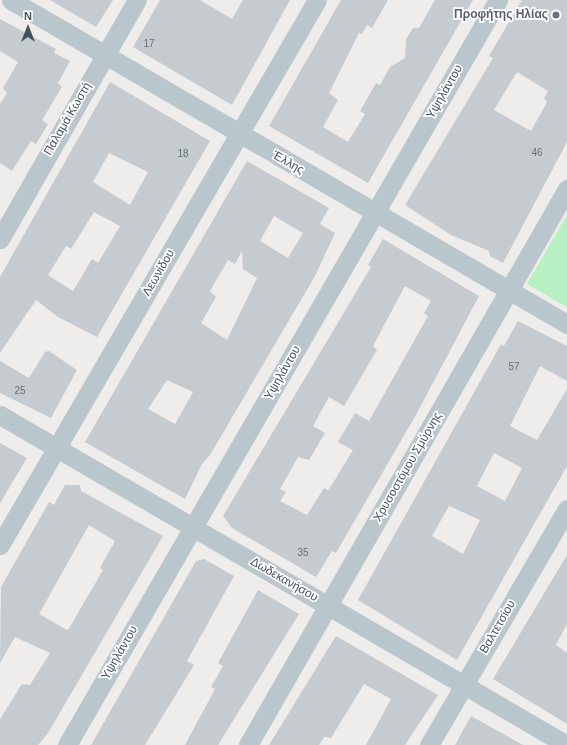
<!DOCTYPE html>
<html>
<head>
<meta charset="utf-8">
<style>
	body { margin:0 }
	#map { position:relative; width:567px; height:745px; overflow:hidden; background:#efecec; font-family:Helvetica,sans-serif }
	div>[style] { position:absolute }
	.green>* { inset:0; background:#b7f0c3 }
	.building>* { inset:0; background:#c5cbcf }
	.street>* { height:19px; margin:-9.5px; padding:0 9.5px; transform-origin:9.5px; border-radius:9.5px; background:#b9c7cc }
	.dots>* { width:11px; height:11px; translate:-50% -50%; box-sizing:border-box; border:2px solid #fff; border-radius:50% }
	span { translate:-50% -50%; white-space:nowrap; text-align:center; line-height:1.15; -webkit-text-stroke:3.5px #fff; paint-order:stroke }
	.number-label { font-size:10px; color:#647177 }
	.number-label span { -webkit-text-stroke-width:0 }
	.worship-label { font-size:12px; color:#5b616d; font-weight:700 }
	.right { translate:-100% -50%; text-align:right }
	.street-label { font-size:12px; color:#44535a }
	.north { position:absolute; left:8px; top:8px; width:40px; height:40px; -webkit-text-stroke:3px #fff; paint-order:stroke; rotate:0deg; font-size:11px; font-weight:700; line-height:16px; text-align:center; color:#44535a }
	.north::after { content:''; display:block; margin:auto; width:14px; height:18px; background:#44535a; clip-path:polygon(50% 0,100% 100%,50% 72%,0 100%) }
</style>
</head>
<body>
<div id="map">
	<div class="green">
		<i style="clip-path:polygon(567px 215px,567px 307px,527px 284px)"></i>
	</div>
	<div class="building">
		<i style="clip-path:polygon(50px 0,113px 0,96px 27px)"></i>
		<i style="clip-path:polygon(160px 0,200px 0,232px 19px,243px 0,290px 0,232px 105px,133px 47px)"></i>
		<i style="clip-path:polygon(341px 0,388px 0,372px 28px,367px 25px,362px 34px,359px 33px,329px 93px,338px 100px,323px 127px,348px 142px,365px 114px,360px 111px,376px 83px,380px 85px,390px 67px,405px 58px,406px 39px,413px 28px,419px 28px,435px 0,473px 0,368px 183px,269px 126px)"></i>
		<i style="clip-path:polygon(evenodd,522px 0,567px 0,567px 142px,503px 263px,490px 256px,489px 251px,451px 235px,405px 205px,493px 58px,489px 56px,522px 0,517px 72px,548px 91px,544px 98px,547px 102px,531px 131px,494px 110px,517px 72px)"></i>
		<i style="clip-path:polygon(0 19px,56px 49px,54px 53px,70px 61px,58px 83px,62px 87px,42px 120px,48px 124px,36px 144px,31px 141px,12px 171px,0 163px,0 104px,7px 93px,3px 88px,18px 62px,0 51px)"></i>
		<i style="clip-path:polygon(evenodd,110px 82px,210px 141px,97px 337px,58px 317px,36px 300px,0 353px,0 277px,110px 82px,109px 153px,148px 172px,130px 205px,93px 182px,109px 153px,110px 82px,94px 212px,120px 226px,98px 263px,92px 259px,73px 291px,48px 275px,66px 246px,71px 249px,94px 212px)"></i>
		<i style="clip-path:polygon(evenodd,247px 161px,329px 208px,320px 224px,335px 233px,315px 276px,210px 455px,202px 464px,185px 499px,85px 442px,247px 161px,274px 216px,303px 233px,288px 258px,260px 241px,274px 216px,247px 161px,242px 251px,243px 269px,257px 278px,227px 340px,201px 323px,216px 297px,210px 291px,228px 260px,235px 264px,242px 251px,247px 161px,167px 380px,193px 392px,175px 424px,148px 409px,167px 380px)"></i>
		<i style="clip-path:polygon(evenodd,383px 239px,479px 296px,417px 413px,336px 553px,332px 551px,316px 577px,232px 528px,223px 516px,371px 267px,368px 265px,383px 239px,405px 286px,431px 301px,424px 313px,428px 316px,369px 421px,355px 413px,338px 442px,353px 450px,333px 483px,328px 490px,324px 488px,307px 515px,280px 501px,286px 492px,280px 489px,298px 457px,309px 460px,325px 433px,313px 426px,329px 397px,344px 406px,377px 350px,373px 346px,405px 286px)"></i>
		<i style="clip-path:polygon(evenodd,518px 321px,567px 346px,567px 381px,540px 366px,510px 426px,537px 440px,567px 389px,567px 466px,457px 660px,358px 600px,501px 344px,504px 346px,518px 321px,494px 453px,522px 468px,505px 501px,477px 486px,494px 453px,518px 321px,449px 506px,480px 520px,463px 554px,432px 536px,449px 506px)"></i>
		<i style="clip-path:polygon(49px 351px,77px 370px,51px 418px,0 393px,0 361px,29px 378px,45px 352px)"></i>
		<i style="clip-path:polygon(0 443px,27px 458px,0 503px)"></i>
		<i style="clip-path:polygon(evenodd,65px 485px,80px 485px,81px 491px,163px 536px,48px 733px,38px 745px,0 745px,0 719px,22px 684px,30px 685px,50px 653px,15px 637px,0 663px,1px 587px,49px 502px,54px 505px,65px 485px,89px 525px,115px 541px,100px 568px,103px 570px,68px 630px,65px 629px,39px 614px,89px 525px)"></i>
		<i style="clip-path:polygon(567px 555px,567px 624px,556px 645px,567px 653px,567px 724px,493px 679px)"></i>
		<i style="clip-path:polygon(204px 559px,234px 576px,187px 661px,194px 665px,145px 745px,91px 745px,196px 561px)"></i>
		<i style="clip-path:polygon(258px 590px,299px 614px,218px 745px,185px 745px,215px 689px,211px 687px,223px 666px,218px 663px)"></i>
		<i style="clip-path:polygon(336px 636px,438px 695px,405px 745px,366px 745px,391px 699px,364px 684px,331px 738px,324px 737px,319px 745px,269px 745px)"></i>
		<i style="clip-path:polygon(471px 716px,523px 745px,455px 745px)"></i>
	</div>
	<div class="street">
		<i style="left:11px;top:0;width:644px;rotate:30.23deg"></i>
		<i style="left:0;top:239px;width:275px;rotate:-60.2deg"></i>
		<i style="left:0;top:415px;width:656px;rotate:30.2deg"></i>
		<i style="left:0;top:545px;width:630px;rotate:-59.82deg"></i>
		<i style="left:67px;top:745px;width:861px;rotate:-59.95deg"></i>
		<i style="left:248px;top:745px;width:641px;rotate:-60.16deg"></i>
		<i style="left:429px;top:745px;width:273px;rotate:-59.7deg"></i>
	</div>
	<div class="dots">
		<i style="left:556px;top:15px;background:#6b7280"></i>
	</div>
	<div class="number-label">
		<span style="left:149px;top:44px">17</span>
		<span style="left:537px;top:153px">46</span>
		<span style="left:183px;top:154px">18</span>
		<span style="left:514px;top:367px">57</span>
		<span style="left:20px;top:391px">25</span>
		<span style="left:303px;top:553px">35</span>
	</div>
	<div class="worship-label">
		<span class="right" style="left:548px;top:15px">Προφήτης Ηλίας</span>
	</div>
	<div class="street-label">
		<span style="left:445px;top:92px;rotate:-60deg">Υψηλάντου</span>
		<span style="left:68px;top:119px;rotate:-60deg">Παλαμά Κωστή</span>
		<span style="left:288px;top:163px;rotate:30deg">Έλλης</span>
		<span style="left:159px;top:273px;rotate:-60deg">Λεωνίδου</span>
		<span style="left:283px;top:373px;rotate:-60deg">Υψηλάντου</span>
		<span style="left:408px;top:467px;rotate:-60deg">Χρυσοστόμου Σμύρνης</span>
		<span style="left:284px;top:580px;rotate:30deg">Δωδεκανήσου</span>
		<span style="left:498px;top:627px;rotate:-60deg">Βαλτετσίου</span>
		<span style="left:120px;top:653px;rotate:-60deg">Υψηλάντου</span>
	</div>
	<div class="north">N</div>
</div>
</body>
</html>
